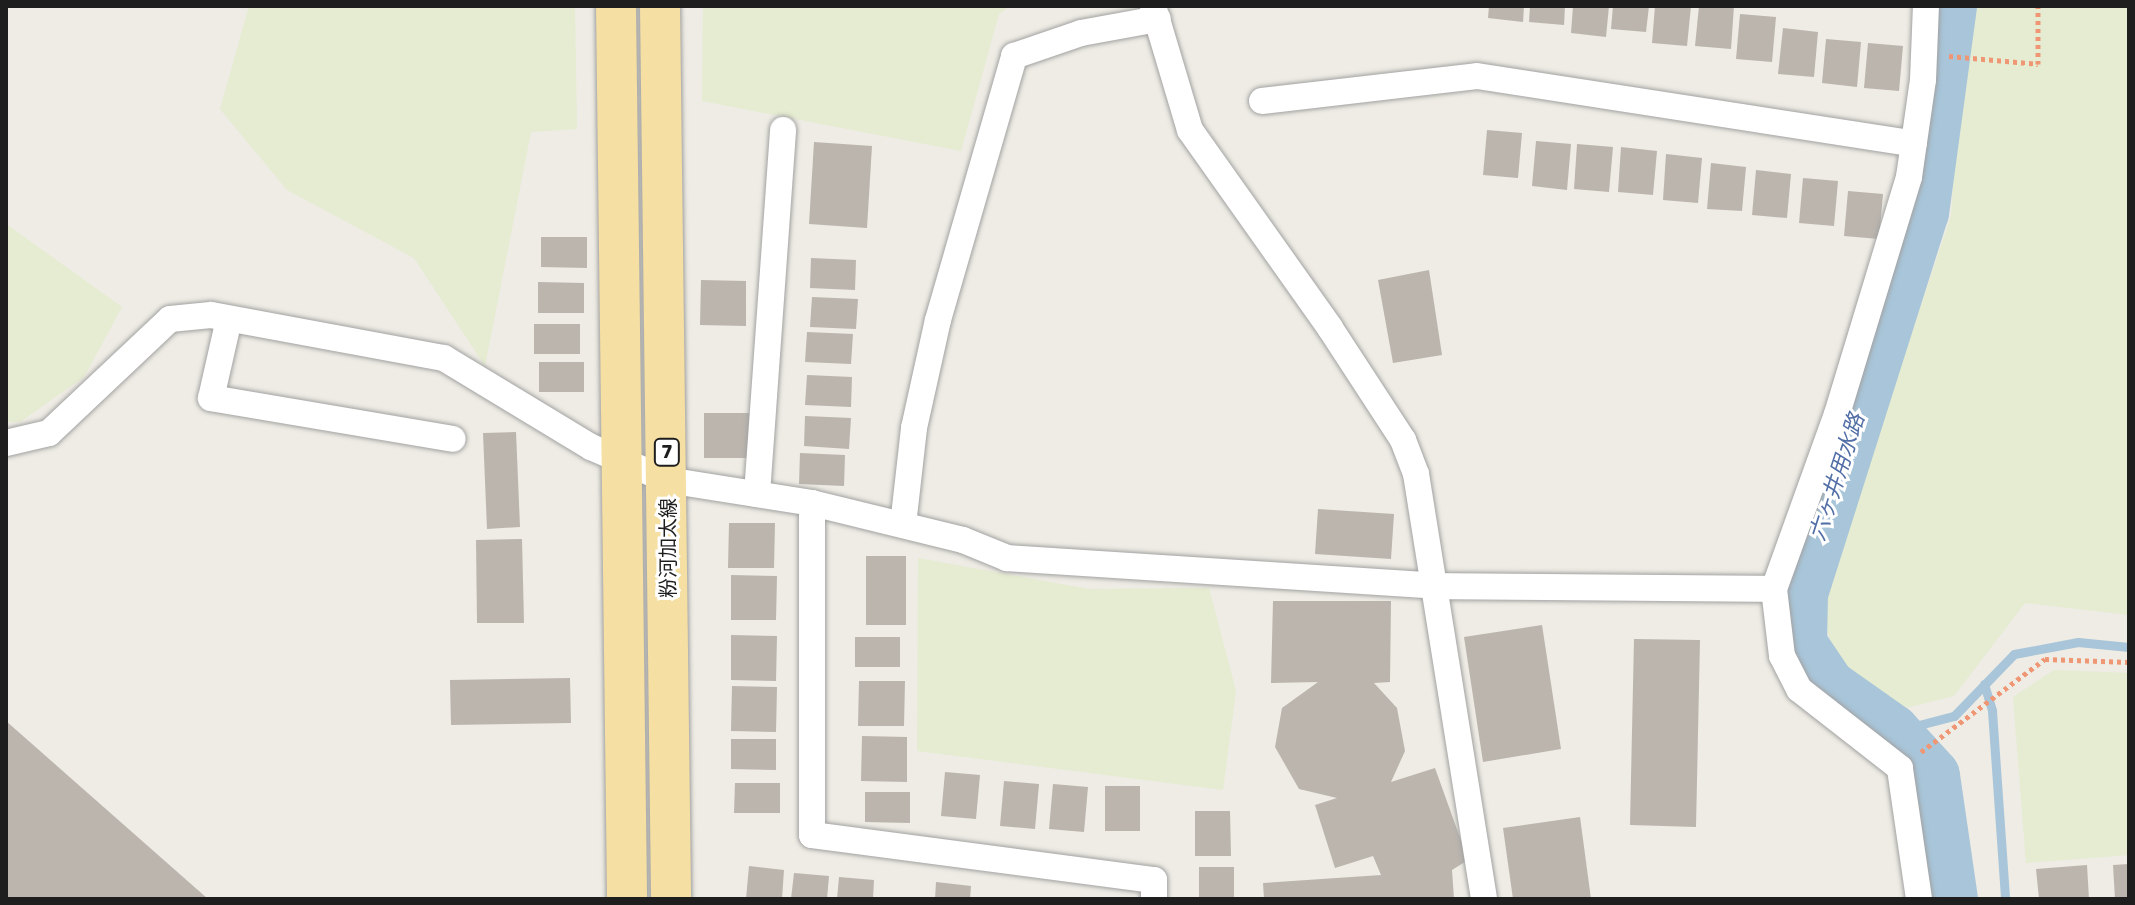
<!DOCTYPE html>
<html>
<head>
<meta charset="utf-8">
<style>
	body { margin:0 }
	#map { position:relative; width:2135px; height:905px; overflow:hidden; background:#eeece4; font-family:Rubik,"Noto Sans JP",sans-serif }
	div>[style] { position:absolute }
	.farmland>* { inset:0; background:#e5ecd1 }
	.stream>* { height:9px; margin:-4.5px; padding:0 4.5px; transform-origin:4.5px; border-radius:4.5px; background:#a8c5d9 }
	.river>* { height:56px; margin:-28px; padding:0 28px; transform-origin:28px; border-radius:28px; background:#a8c5d9 }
	.building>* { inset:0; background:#bbb5ae }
	.path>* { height:5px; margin-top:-2.5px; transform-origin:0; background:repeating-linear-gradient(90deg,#ef9674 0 4px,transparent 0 8px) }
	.roads { filter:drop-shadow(0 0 2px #a2a2a2) drop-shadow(0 0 2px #a2a2a2) }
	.street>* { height:26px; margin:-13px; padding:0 13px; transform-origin:13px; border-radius:13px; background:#fff }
	.primary>* { height:40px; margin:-20px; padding:0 20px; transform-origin:20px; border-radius:20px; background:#f5dfa3 }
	span { translate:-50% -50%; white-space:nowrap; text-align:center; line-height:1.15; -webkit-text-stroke:6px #fff; paint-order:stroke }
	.shield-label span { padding:2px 6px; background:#fff; border:2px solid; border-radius:6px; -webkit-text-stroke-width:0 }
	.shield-label { font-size:18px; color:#1e1e1e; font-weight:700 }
	.street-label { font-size:20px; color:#1e1e1e }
	.water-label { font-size:22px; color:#516ea6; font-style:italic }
	.frame { position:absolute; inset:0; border:8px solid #1e1e1e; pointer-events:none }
</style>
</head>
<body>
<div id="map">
	<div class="farmland">
		<i style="clip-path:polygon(249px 6px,575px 6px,577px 129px,531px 132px,485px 366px,414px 258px,287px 190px,220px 109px)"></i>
		<i style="clip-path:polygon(703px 6px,1010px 6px,999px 14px,961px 151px,702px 101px)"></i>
		<i style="clip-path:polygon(1965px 6px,2129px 6px,2129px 615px,2025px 603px,1954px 696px,1902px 709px,1837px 662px,1822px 614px,1854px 503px,1951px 216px)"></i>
		<i style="clip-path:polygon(6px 224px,122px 307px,84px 377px,20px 422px,6px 422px)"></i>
		<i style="clip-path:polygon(918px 558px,1088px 589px,1209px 588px,1236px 691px,1223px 790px,917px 751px)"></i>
		<i style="clip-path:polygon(2054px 670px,2129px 673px,2129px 855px,2026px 863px,2013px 697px)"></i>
	</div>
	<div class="stream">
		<i style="left:1984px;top:684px;width:28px;rotate:73deg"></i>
		<i style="left:1992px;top:711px;width:188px;rotate:86deg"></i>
		<i style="left:1892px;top:732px;width:64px;rotate:-14.5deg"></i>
		<i style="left:1954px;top:716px;width:86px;rotate:-45.9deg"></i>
		<i style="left:2014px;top:654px;width:65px;rotate:-10.6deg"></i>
		<i style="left:2078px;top:642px;width:51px;rotate:5.6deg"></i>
	</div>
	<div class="river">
		<i style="left:1949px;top:6px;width:208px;rotate:97.7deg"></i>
		<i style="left:1921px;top:212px;width:400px;rotate:107.6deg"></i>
		<i style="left:1800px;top:593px;width:51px;rotate:91.1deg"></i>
		<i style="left:1799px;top:644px;width:52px;rotate:56deg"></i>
		<i style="left:1828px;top:687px;width:78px;rotate:35.1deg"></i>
		<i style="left:1892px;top:732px;width:59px;rotate:47.7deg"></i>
		<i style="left:1932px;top:776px;width:124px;rotate:81.7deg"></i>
	</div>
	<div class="building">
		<i style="clip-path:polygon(1489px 6px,1524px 6px,1523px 22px,1488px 18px)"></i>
		<i style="clip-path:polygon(1530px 6px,1565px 6px,1564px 25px,1529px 22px)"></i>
		<i style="clip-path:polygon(1573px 6px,1609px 6px,1606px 37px,1571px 33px)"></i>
		<i style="clip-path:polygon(1613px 6px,1649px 6px,1646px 32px,1611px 29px)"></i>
		<i style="clip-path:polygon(1655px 6px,1691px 6px,1687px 46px,1652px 43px)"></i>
		<i style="clip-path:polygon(1699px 6px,1734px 6px,1731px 49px,1695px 46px)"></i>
		<i style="clip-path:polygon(1740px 14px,1776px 17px,1772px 62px,1736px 59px)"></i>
		<i style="clip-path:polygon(1783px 28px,1818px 32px,1814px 77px,1778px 74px)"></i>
		<i style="clip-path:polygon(1826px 39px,1861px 42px,1857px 87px,1822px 83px)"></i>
		<i style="clip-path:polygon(1868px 43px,1903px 46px,1899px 91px,1864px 88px)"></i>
		<i style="clip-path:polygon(1487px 130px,1522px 133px,1518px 178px,1483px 175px)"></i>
		<i style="clip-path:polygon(1536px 141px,1571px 144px,1567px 190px,1532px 186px)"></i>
		<i style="clip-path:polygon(814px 142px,872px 146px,867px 228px,809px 224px)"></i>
		<i style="clip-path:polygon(1577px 144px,1613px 147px,1609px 192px,1574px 189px)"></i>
		<i style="clip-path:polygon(1621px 147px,1657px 151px,1653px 195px,1618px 192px)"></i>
		<i style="clip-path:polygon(1666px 154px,1702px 158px,1698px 203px,1663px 200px)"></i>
		<i style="clip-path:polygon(1711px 163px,1746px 167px,1742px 211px,1707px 209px)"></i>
		<i style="clip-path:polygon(1756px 170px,1791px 174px,1787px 218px,1752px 215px)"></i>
		<i style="clip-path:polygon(1803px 178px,1838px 181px,1834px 226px,1799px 223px)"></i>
		<i style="clip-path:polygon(1848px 191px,1883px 194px,1879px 239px,1844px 236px)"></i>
		<i style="clip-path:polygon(541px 237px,587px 237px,587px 268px,541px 267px)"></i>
		<i style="clip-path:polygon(811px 258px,856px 260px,855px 290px,810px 288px)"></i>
		<i style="clip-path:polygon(1429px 270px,1442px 355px,1393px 363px,1378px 280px)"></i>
		<i style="clip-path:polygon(701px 280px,746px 281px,746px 326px,700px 325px)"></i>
		<i style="clip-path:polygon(538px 282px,584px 283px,584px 313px,538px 313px)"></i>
		<i style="clip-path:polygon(812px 297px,858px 299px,856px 329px,810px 327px)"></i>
		<i style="clip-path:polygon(534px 324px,580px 324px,580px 354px,534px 354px)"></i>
		<i style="clip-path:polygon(807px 332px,853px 334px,851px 364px,805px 362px)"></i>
		<i style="clip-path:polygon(539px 362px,584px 362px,584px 392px,539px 392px)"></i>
		<i style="clip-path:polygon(807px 375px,852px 377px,851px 407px,805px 405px)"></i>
		<i style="clip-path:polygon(704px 413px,750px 413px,750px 458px,704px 458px)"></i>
		<i style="clip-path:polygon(805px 416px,851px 418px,849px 449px,804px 446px)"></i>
		<i style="clip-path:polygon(516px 432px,520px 527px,487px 529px,483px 433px)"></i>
		<i style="clip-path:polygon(800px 453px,845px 455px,844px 486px,799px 484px)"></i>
		<i style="clip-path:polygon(1318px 509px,1394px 514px,1391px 559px,1315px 554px)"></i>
		<i style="clip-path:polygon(729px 523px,775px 523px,774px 568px,728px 568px)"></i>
		<i style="clip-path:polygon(522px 539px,524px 623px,477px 623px,476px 540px)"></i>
		<i style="clip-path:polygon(866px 556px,906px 556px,906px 625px,866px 625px)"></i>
		<i style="clip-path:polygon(731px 575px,777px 576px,776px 620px,731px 620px)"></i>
		<i style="clip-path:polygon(1273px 601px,1391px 601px,1390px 682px,1374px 683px,1397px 708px,1405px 751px,1391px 782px,1435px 768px,1468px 860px,1452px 870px,1454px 899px,1264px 899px,1263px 883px,1381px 875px,1373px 856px,1335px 868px,1315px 805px,1337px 798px,1299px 789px,1275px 747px,1282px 708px,1318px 682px,1271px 683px)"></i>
		<i style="clip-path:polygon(1542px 625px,1561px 749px,1483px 762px,1464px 637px)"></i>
		<i style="clip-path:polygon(731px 635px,777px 636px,776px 681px,731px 680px)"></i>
		<i style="clip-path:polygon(855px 637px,900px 637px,900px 667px,855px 667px)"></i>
		<i style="clip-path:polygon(1634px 639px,1700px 640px,1696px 827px,1630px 825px)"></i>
		<i style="clip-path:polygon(570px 678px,571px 723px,451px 725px,450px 680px)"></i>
		<i style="clip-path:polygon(859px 681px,905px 681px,904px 726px,858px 726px)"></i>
		<i style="clip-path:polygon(732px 686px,777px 687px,776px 732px,731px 731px)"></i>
		<i style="clip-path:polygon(6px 721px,208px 899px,6px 899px)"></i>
		<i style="clip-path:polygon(862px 736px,907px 737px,907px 782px,861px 781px)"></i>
		<i style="clip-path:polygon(731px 739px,776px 739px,776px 770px,731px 769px)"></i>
		<i style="clip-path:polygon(945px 772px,980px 775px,976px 819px,941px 816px)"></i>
		<i style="clip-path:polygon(1004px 781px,1039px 784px,1035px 829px,1000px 826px)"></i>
		<i style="clip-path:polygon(735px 783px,780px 783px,780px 813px,734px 813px)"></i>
		<i style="clip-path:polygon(1053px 784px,1088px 787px,1084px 832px,1049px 829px)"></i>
		<i style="clip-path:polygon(1105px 786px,1140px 786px,1140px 831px,1105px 831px)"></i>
		<i style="clip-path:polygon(865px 792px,910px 792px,910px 823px,865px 822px)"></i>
		<i style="clip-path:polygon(1195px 811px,1230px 811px,1231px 856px,1195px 856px)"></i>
		<i style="clip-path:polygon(1580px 817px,1591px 899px,1513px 899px,1503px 828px)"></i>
		<i style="clip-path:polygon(2129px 864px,2129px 899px,2115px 899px,2113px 865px)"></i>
		<i style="clip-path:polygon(2087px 865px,2089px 899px,2039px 899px,2036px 869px)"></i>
		<i style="clip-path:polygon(749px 866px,784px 870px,782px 899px,746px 899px)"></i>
		<i style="clip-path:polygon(1199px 867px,1234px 867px,1234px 899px,1199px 899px)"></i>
		<i style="clip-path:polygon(794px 873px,829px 876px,827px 899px,791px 899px)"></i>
		<i style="clip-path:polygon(839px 877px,874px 880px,873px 899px,837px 899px)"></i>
		<i style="clip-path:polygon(936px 882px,971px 886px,970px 899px,935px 899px)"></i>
	</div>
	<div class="path">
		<i style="left:1949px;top:56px;width:89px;rotate:5.1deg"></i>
		<i style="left:2038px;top:64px;width:58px;rotate:-90deg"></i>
		<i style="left:1921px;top:752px;width:155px;rotate:-36.9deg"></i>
		<i style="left:2045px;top:659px;width:84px;rotate:2deg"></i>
	</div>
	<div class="roads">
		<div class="street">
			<i style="left:1153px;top:6px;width:129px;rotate:73.4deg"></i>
			<i style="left:1190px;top:130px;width:242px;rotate:54.7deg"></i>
			<i style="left:1330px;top:328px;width:134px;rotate:56.9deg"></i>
			<i style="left:1403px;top:440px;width:36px;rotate:69deg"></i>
			<i style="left:1416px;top:474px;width:430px;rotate:80.9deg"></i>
			<i style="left:1262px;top:101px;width:216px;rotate:-6.6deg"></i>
			<i style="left:1477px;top:76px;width:442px;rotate:8.8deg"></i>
			<i style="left:229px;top:319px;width:81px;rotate:102.8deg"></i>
			<i style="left:211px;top:398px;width:245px;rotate:9.6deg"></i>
			<i style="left:6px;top:443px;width:44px;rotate:-13.1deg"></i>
			<i style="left:49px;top:433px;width:166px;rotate:-43.3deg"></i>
			<i style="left:170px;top:319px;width:41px;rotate:-5.6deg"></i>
			<i style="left:211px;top:315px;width:237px;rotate:10.5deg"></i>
			<i style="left:444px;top:358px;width:172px;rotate:31.2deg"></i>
			<i style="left:591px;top:447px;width:83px;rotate:23.5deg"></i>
			<i style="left:667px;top:480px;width:147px;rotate:9deg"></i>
			<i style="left:812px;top:503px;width:155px;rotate:13.8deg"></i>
			<i style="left:963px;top:540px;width:48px;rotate:22.2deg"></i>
			<i style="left:1007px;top:558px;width:429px;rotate:3.7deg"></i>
			<i style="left:1435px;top:586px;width:339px;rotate:0.5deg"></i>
			<i style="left:757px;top:494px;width:365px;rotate:-85.9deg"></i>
			<i style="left:812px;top:503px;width:332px;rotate:90deg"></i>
			<i style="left:812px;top:835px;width:345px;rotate:7.5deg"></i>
			<i style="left:1154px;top:880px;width:19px;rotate:90deg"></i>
			<i style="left:903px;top:525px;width:98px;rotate:-83.5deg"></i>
			<i style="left:914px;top:428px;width:111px;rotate:-77.5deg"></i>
			<i style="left:938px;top:320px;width:275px;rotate:-73.9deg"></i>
			<i style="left:1014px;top:56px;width:71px;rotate:-18.9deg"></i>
			<i style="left:1081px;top:33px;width:78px;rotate:-10.3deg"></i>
			<i style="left:1919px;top:899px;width:132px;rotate:-98.3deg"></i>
			<i style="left:1900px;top:768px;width:128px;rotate:-142deg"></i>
			<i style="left:1799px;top:689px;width:37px;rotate:-117deg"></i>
			<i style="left:1782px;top:656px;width:67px;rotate:-96.8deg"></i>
			<i style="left:1774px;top:589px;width:186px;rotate:-70.2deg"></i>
			<i style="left:1837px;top:414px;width:248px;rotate:-73.1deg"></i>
			<i style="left:1909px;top:177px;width:98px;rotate:-81.8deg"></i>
			<i style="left:1923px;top:80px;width:74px;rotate:-87.7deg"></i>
		</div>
		<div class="primary">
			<i style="left:616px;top:6px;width:893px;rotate:89.29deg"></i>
			<i style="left:660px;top:6px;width:893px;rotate:89.29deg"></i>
		</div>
	</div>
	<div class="shield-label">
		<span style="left:667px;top:452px">7</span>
	</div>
	<div class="street-label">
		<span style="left:668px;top:548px;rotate:-90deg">粉河加太線</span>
	</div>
	<div class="water-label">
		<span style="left:1837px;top:477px;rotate:-72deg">六ヶ井用水路</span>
	</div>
	<div class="frame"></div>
</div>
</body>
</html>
